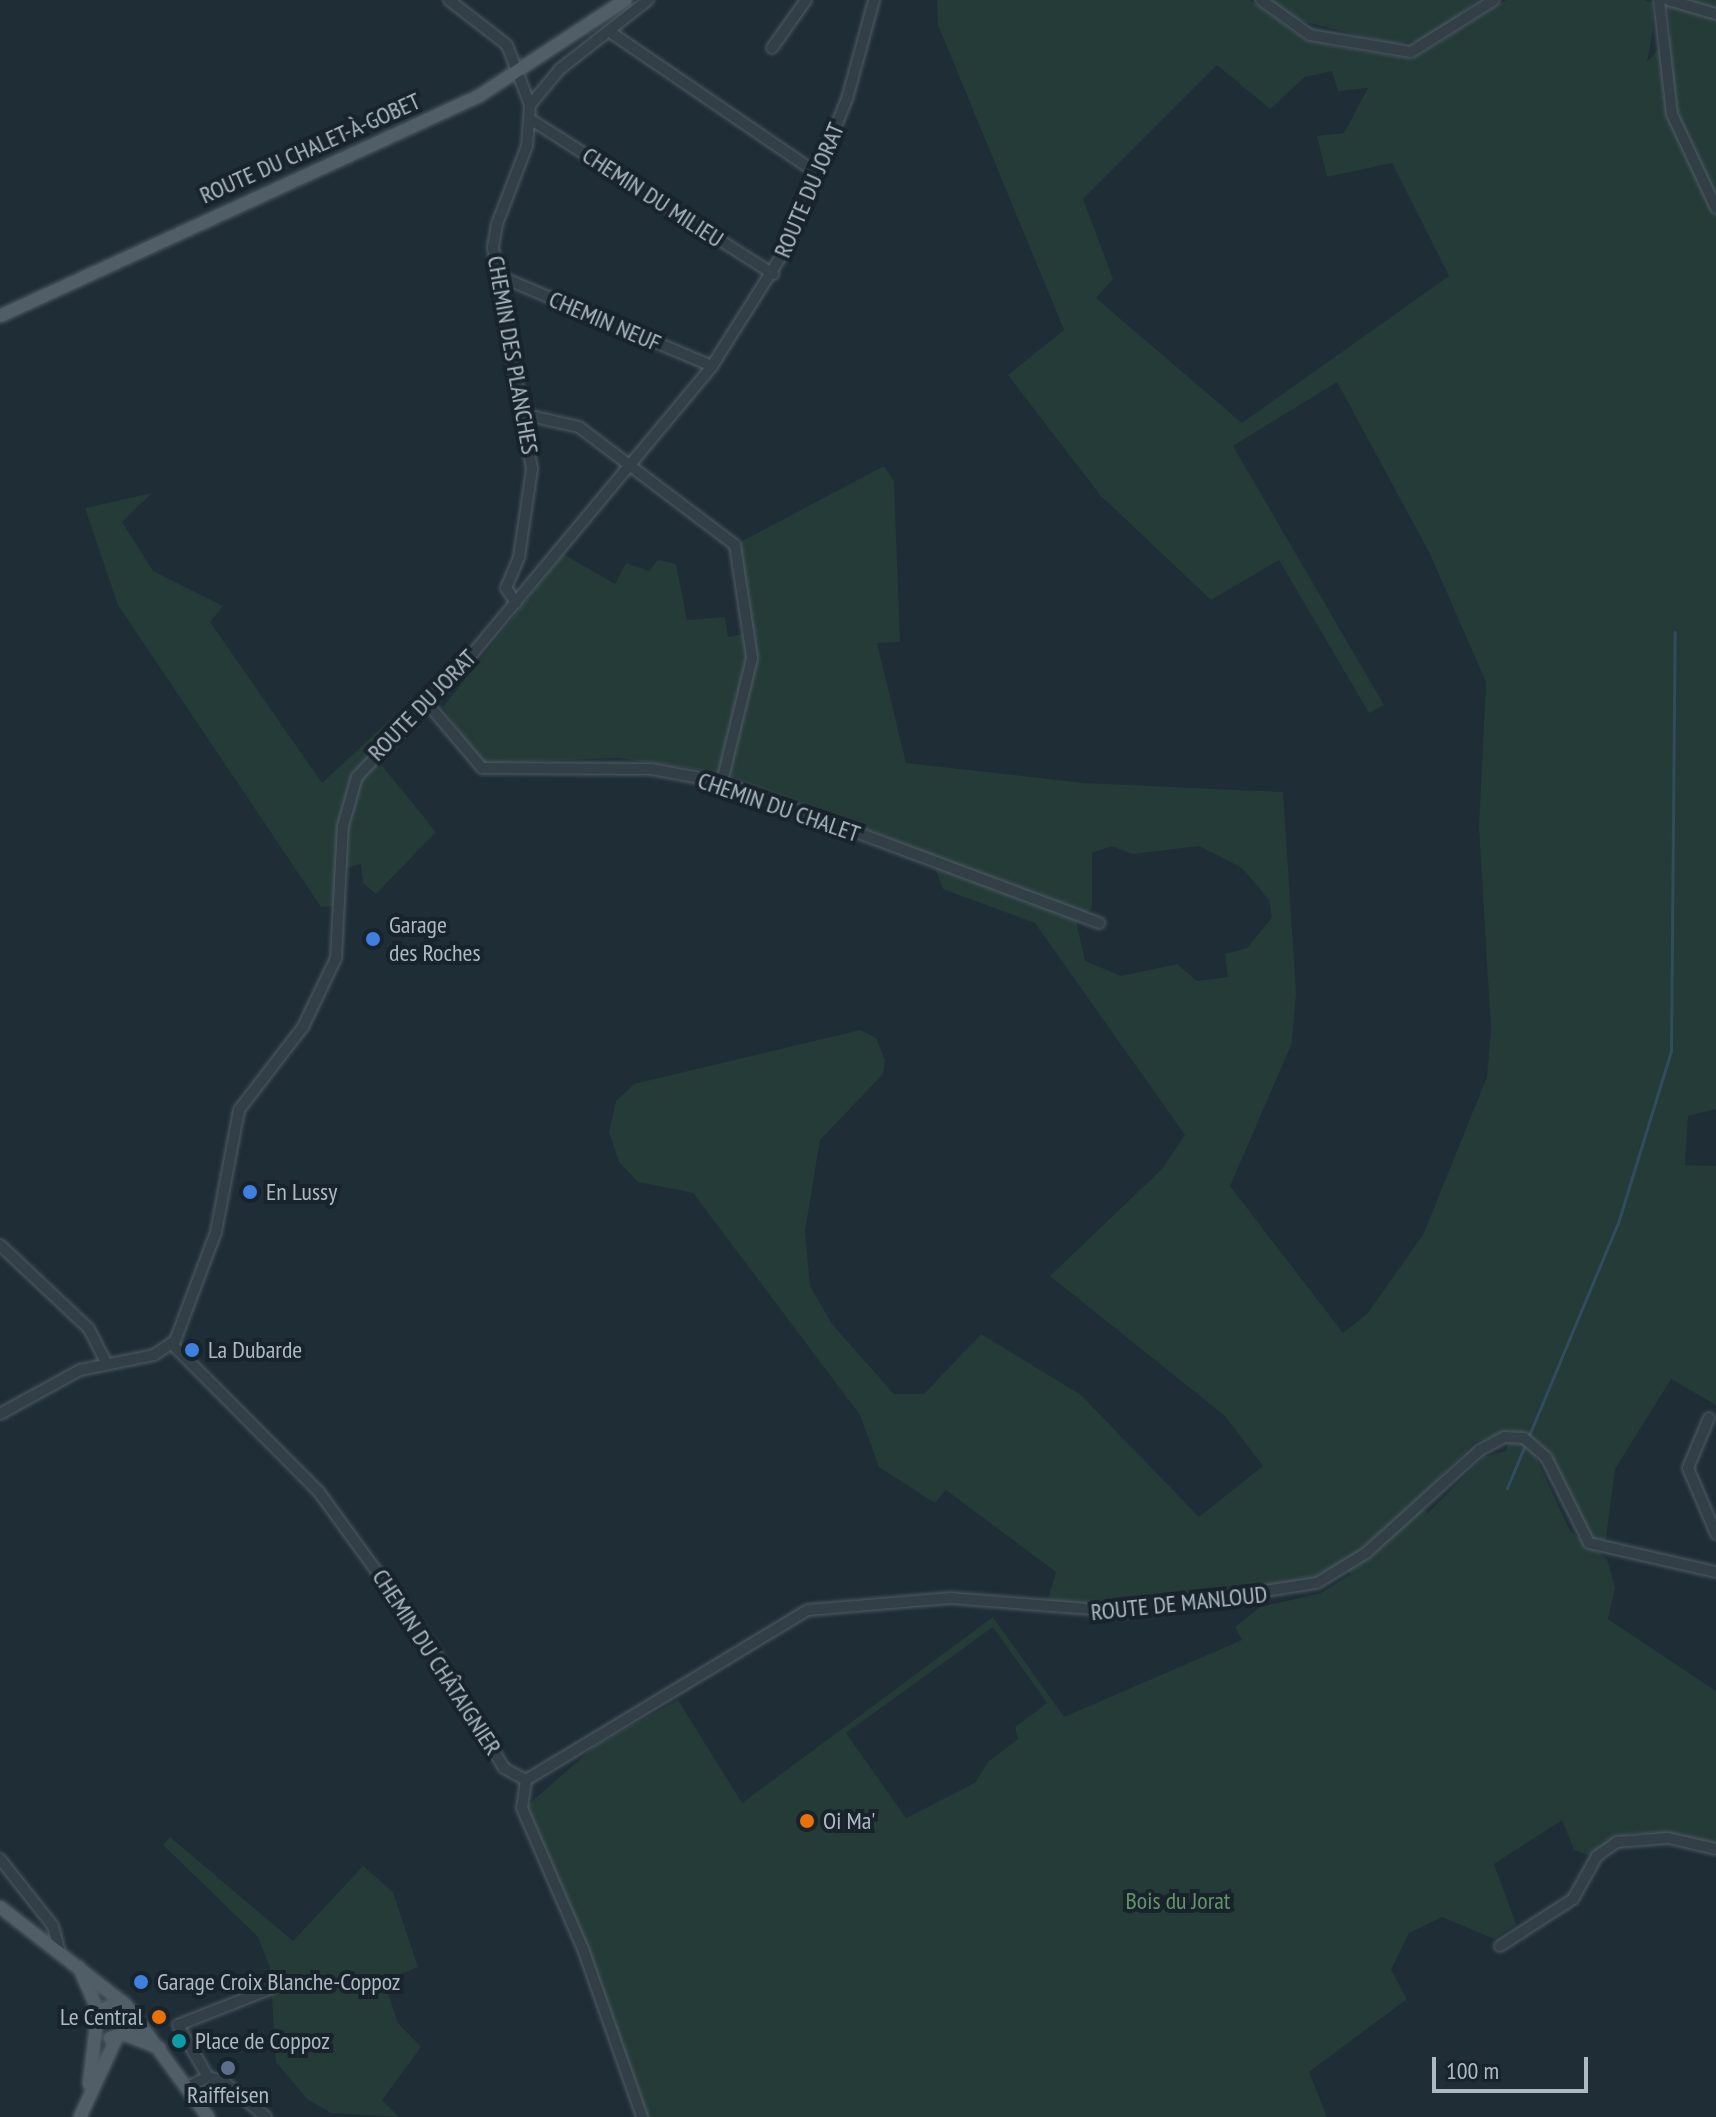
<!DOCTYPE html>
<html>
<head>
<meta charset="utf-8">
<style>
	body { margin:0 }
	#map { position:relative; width:1716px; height:2117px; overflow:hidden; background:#1f2d36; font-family:"PT Sans Narrow",sans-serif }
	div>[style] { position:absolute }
	.green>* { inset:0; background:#243b38 }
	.stream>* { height:3px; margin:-1.5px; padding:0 1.5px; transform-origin:1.5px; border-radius:1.5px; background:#324c5e }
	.roads { filter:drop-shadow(0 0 2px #505c65) drop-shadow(0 0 2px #505c65) }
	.minor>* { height:10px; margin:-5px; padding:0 5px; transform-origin:5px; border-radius:5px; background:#333f47 }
	.major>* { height:12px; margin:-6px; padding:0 6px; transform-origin:6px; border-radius:6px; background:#505e67 }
	.dots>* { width:22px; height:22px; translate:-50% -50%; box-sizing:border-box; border:4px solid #18232b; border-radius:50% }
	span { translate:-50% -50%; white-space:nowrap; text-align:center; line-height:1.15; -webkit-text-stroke:8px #18232b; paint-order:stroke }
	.street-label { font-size:24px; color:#adbac4 }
	.poi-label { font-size:24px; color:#adbac4 }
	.left { translate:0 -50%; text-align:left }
	.right { translate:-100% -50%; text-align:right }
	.park-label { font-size:24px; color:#649467 }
	.scale { position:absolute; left:1432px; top:2057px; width:156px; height:36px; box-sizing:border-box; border:4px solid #adbac4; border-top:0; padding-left:10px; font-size:24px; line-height:28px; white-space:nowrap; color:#adbac4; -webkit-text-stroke:6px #18232b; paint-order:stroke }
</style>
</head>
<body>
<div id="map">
	<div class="green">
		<i style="clip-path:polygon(evenodd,937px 0,1250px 0,1308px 42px,1412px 59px,1506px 0,1645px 0,1652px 3px,1653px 30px,1647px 62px,1671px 35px,1668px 0,1716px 0,1716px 1109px,1688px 1116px,1685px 1165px,1716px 1166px,1716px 1405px,1671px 1379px,1615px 1469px,1605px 1546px,1592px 1539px,1549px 1454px,1540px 1445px,1535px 1455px,1570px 1531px,1607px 1559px,1615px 1588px,1608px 1619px,1716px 1691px,1716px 1844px,1634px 1832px,1591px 1856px,1574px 1850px,1562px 1820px,1494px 1864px,1516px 1924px,1494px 1939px,1442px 1917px,1409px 1933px,1391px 1970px,1407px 1999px,1309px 2072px,1327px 2117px,637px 2117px,591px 1980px,520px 1812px,595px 1746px,678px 1700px,742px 1803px,993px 1617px,1064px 1717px,1242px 1640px,1235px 1627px,1260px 1607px,1321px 1593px,1351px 1574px,1344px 1568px,1275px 1594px,1186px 1607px,1045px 1609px,1056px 1572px,946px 1490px,935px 1503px,879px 1467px,860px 1415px,693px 1193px,638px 1182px,619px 1162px,609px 1132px,616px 1101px,634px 1084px,860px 1030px,876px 1038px,885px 1060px,883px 1074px,820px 1140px,805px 1231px,810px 1286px,832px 1324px,894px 1394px,924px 1394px,981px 1334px,1081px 1395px,1199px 1517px,1263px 1466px,1225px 1416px,1050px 1276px,1162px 1169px,1185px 1135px,1035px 923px,943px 889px,930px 854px,723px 773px,618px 758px,484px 763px,464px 739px,443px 707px,563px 554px,615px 584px,626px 563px,649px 571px,658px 560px,676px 564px,687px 620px,725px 617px,728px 637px,753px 632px,735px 545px,884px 466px,894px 481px,900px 642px,877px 643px,906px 763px,1084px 783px,1283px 792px,1296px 992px,1292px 1043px,1230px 1186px,1343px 1333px,1367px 1314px,1423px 1235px,1487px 1077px,1491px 1029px,1479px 827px,1486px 682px,1429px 552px,1337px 382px,1233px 446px,1384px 705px,1369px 713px,1279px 560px,1211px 600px,1100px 495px,1008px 375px,1064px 330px,938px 25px,937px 0,1217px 65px,1270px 109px,1305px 77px,1332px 71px,1338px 91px,1368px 88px,1344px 133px,1317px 136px,1327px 177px,1392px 163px,1449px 276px,1242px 423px,1096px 298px,1113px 279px,1083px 199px,1217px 65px,937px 0,1111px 846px,1133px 854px,1199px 846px,1242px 868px,1269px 900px,1272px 918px,1247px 948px,1225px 954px,1228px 977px,1197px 981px,1177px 964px,1121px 976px,1085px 961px,1076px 921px,1092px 908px,1092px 853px,1111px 846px,937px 0,1512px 1430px,1506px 1451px,1484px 1457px,1428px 1513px,1415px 1502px,1475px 1442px,1512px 1430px,937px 0,993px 1627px,1047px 1703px,1015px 1727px,1018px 1739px,988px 1762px,975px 1783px,906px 1818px,846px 1733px,993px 1627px)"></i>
		<i style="clip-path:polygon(1271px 0,1478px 0,1428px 39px,1392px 44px,1295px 19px)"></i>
		<i style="clip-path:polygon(152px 493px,122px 522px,153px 571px,223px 606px,210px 622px,322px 783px,391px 719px,406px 733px,379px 762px,436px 832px,376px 894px,363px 883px,361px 864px,340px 870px,337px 906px,321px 907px,118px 605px,85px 508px)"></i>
		<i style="clip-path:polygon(170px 1837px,293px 1941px,363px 1866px,393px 1892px,418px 1967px,384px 1981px,398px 2023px,421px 2047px,382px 2100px,399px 2117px,331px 2113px,307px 2099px,276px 2062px,270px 1968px,258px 1937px,163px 1845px)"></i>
	</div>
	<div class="stream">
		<i style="left:1507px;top:1488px;width:287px;rotate:-67.3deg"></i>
		<i style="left:1618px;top:1223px;width:180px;rotate:-72.9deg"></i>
		<i style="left:1671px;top:1051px;width:419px;rotate:-89.5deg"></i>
	</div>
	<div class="roads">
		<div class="minor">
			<i style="left:449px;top:0;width:73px;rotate:37.8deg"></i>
			<i style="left:507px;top:45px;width:64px;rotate:69deg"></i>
			<i style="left:1261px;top:0;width:60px;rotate:35.5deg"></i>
			<i style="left:1310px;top:35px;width:102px;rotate:9.6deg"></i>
			<i style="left:1411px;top:52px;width:98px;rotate:-32.1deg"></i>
			<i style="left:1659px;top:0;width:115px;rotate:83.5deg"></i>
			<i style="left:1672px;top:114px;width:104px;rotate:64.9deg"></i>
			<i style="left:1668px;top:0;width:50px;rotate:16.3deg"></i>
			<i style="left:610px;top:32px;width:250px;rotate:34.3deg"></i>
			<i style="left:772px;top:48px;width:59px;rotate:-54.7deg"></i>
			<i style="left:533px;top:121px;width:285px;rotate:32.5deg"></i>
			<i style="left:499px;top:276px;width:231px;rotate:22.9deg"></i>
			<i style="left:526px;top:415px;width:54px;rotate:12.8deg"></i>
			<i style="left:579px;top:427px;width:196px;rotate:37.1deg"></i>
			<i style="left:735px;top:545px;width:114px;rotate:81.4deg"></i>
			<i style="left:752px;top:658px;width:128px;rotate:103.6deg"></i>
			<i style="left:516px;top:603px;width:18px;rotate:-124deg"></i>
			<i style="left:506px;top:588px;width:34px;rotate:-67deg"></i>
			<i style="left:519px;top:557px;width:89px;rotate:-81.6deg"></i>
			<i style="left:532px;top:469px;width:225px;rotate:-100deg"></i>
			<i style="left:493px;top:247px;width:23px;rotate:-80deg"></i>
			<i style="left:497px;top:224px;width:84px;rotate:-69deg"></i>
			<i style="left:527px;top:146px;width:41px;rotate:-85.8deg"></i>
			<i style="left:530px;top:105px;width:47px;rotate:-50.2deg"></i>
			<i style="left:560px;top:69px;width:112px;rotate:-38.1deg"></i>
			<i style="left:428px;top:704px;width:84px;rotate:49.8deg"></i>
			<i style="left:482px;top:768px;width:169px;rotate:0.3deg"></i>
			<i style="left:651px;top:769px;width:72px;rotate:10.4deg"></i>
			<i style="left:722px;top:782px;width:403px;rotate:20.5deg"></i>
			<i style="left:0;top:1245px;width:122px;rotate:43.3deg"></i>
			<i style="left:89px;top:1329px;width:36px;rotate:63deg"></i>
			<i style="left:172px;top:1344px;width:209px;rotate:45.2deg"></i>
			<i style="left:319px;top:1492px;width:190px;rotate:54deg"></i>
			<i style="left:431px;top:1646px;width:142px;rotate:59.1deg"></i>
			<i style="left:504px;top:1768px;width:25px;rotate:29deg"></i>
			<i style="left:526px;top:1780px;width:329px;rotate:-31.1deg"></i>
			<i style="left:808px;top:1610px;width:143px;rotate:-4.8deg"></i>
			<i style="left:950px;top:1598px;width:180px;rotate:4.5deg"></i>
			<i style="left:1129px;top:1612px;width:190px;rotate:-8.8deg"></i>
			<i style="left:1317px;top:1583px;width:57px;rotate:-31.5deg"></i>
			<i style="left:1366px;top:1553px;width:154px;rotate:-42.1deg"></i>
			<i style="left:1480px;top:1450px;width:27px;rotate:-28deg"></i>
			<i style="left:1504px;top:1437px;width:20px;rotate:3deg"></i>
			<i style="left:1524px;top:1438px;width:29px;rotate:41deg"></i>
			<i style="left:1546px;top:1457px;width:96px;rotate:63.4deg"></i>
			<i style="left:1589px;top:1543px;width:130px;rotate:12.9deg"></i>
			<i style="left:0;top:1414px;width:91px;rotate:-28.8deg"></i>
			<i style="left:80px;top:1370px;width:76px;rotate:-11.5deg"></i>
			<i style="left:154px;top:1355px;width:25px;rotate:-34deg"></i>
			<i style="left:175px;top:1341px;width:116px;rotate:-69.4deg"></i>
			<i style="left:216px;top:1232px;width:124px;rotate:-79.3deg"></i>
			<i style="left:239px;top:1110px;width:105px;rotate:-52.4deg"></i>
			<i style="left:303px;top:1027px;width:76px;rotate:-64.4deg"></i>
			<i style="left:336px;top:958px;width:132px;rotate:-87deg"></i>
			<i style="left:343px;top:826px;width:51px;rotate:-74.1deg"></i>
			<i style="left:357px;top:777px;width:163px;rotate:-46.7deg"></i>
			<i style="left:469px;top:658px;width:380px;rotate:-50.2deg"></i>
			<i style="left:712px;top:366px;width:137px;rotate:-57.8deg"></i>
			<i style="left:785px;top:250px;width:163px;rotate:-67.7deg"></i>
			<i style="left:847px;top:99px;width:103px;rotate:-74.7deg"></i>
			<i style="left:1709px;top:1418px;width:54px;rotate:112.8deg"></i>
			<i style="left:1688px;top:1468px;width:72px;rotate:67deg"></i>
			<i style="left:526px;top:1780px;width:28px;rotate:98deg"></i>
			<i style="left:522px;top:1808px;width:154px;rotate:66.6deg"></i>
			<i style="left:583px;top:1949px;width:178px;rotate:70.6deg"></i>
			<i style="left:0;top:1859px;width:85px;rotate:51.7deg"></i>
			<i style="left:53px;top:1926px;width:23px;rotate:75deg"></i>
			<i style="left:1500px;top:1946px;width:87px;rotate:-32.8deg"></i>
			<i style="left:1573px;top:1899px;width:49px;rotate:-60.8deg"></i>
			<i style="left:1597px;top:1856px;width:24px;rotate:-35deg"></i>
			<i style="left:1617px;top:1842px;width:51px;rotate:-4.5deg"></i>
			<i style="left:1668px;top:1838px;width:49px;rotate:12.9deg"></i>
			<i style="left:208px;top:2077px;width:60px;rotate:-120deg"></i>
			<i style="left:178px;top:2025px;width:99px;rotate:-21.4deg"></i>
			<i style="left:188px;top:2087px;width:22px;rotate:-27deg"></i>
			<i style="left:208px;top:2077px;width:16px;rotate:15deg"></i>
			<i style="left:223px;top:2081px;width:56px;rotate:39.9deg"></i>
		</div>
		<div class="major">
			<i style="left:0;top:316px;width:527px;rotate:-24.67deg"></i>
			<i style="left:479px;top:96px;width:175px;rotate:-33.3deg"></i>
			<i style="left:0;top:1907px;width:160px;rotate:37.9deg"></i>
			<i style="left:126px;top:2005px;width:139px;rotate:53.8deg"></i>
			<i style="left:79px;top:1967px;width:48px;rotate:66.6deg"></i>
			<i style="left:126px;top:2035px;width:36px;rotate:21deg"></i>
			<i style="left:110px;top:2038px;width:20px;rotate:-18deg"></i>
			<i style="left:129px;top:2032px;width:19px;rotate:-81deg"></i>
			<i style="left:89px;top:2084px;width:74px;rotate:-83deg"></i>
			<i style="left:98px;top:2011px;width:26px;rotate:-21deg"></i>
			<i style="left:80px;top:2117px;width:86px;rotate:-65.2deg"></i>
		</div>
	</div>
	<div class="dots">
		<i style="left:373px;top:939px;background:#3f7fe0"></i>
		<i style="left:250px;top:1192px;background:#3f7fe0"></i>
		<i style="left:192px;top:1350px;background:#3f7fe0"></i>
		<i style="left:807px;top:1821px;background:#e8710a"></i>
		<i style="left:141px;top:1982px;background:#3f7fe0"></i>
		<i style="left:159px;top:2017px;background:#e8710a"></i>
		<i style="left:179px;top:2041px;background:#0f9aa8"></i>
		<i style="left:228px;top:2068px;background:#5c6f8a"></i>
	</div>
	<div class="street-label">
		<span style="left:310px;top:148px;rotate:-24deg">ROUTE DU CHALET-À-GOBET</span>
		<span style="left:809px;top:190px;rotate:-67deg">ROUTE DU JORAT</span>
		<span style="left:653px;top:197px;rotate:33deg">CHEMIN DU MILIEU</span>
		<span style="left:605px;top:321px;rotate:23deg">CHEMIN NEUF</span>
		<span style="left:513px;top:355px;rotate:80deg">CHEMIN DES PLANCHES</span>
		<span style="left:422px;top:705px;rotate:-46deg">ROUTE DU JORAT</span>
		<span style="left:779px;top:807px;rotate:19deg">CHEMIN DU CHALET</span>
		<span style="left:1179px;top:1603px;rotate:-6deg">ROUTE DE MANLOUD</span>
		<span style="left:437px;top:1662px;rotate:57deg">CHEMIN DU CHÂTAIGNIER</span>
	</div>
	<div class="poi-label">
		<span class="left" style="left:389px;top:939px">Garage<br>des Roches</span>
		<span class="left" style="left:266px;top:1192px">En Lussy</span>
		<span class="left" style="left:208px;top:1350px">La Dubarde</span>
		<span class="left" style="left:823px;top:1821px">Oi Ma'</span>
		<span class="left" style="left:157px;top:1982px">Garage Croix Blanche-Coppoz</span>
		<span class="right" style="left:143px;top:2017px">Le Central</span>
		<span class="left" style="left:195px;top:2041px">Place de Coppoz</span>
		<span style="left:228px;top:2095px">Raiffeisen</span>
	</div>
	<div class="park-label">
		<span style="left:1178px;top:1901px">Bois du Jorat</span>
	</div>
	<div class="scale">100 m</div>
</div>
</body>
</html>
